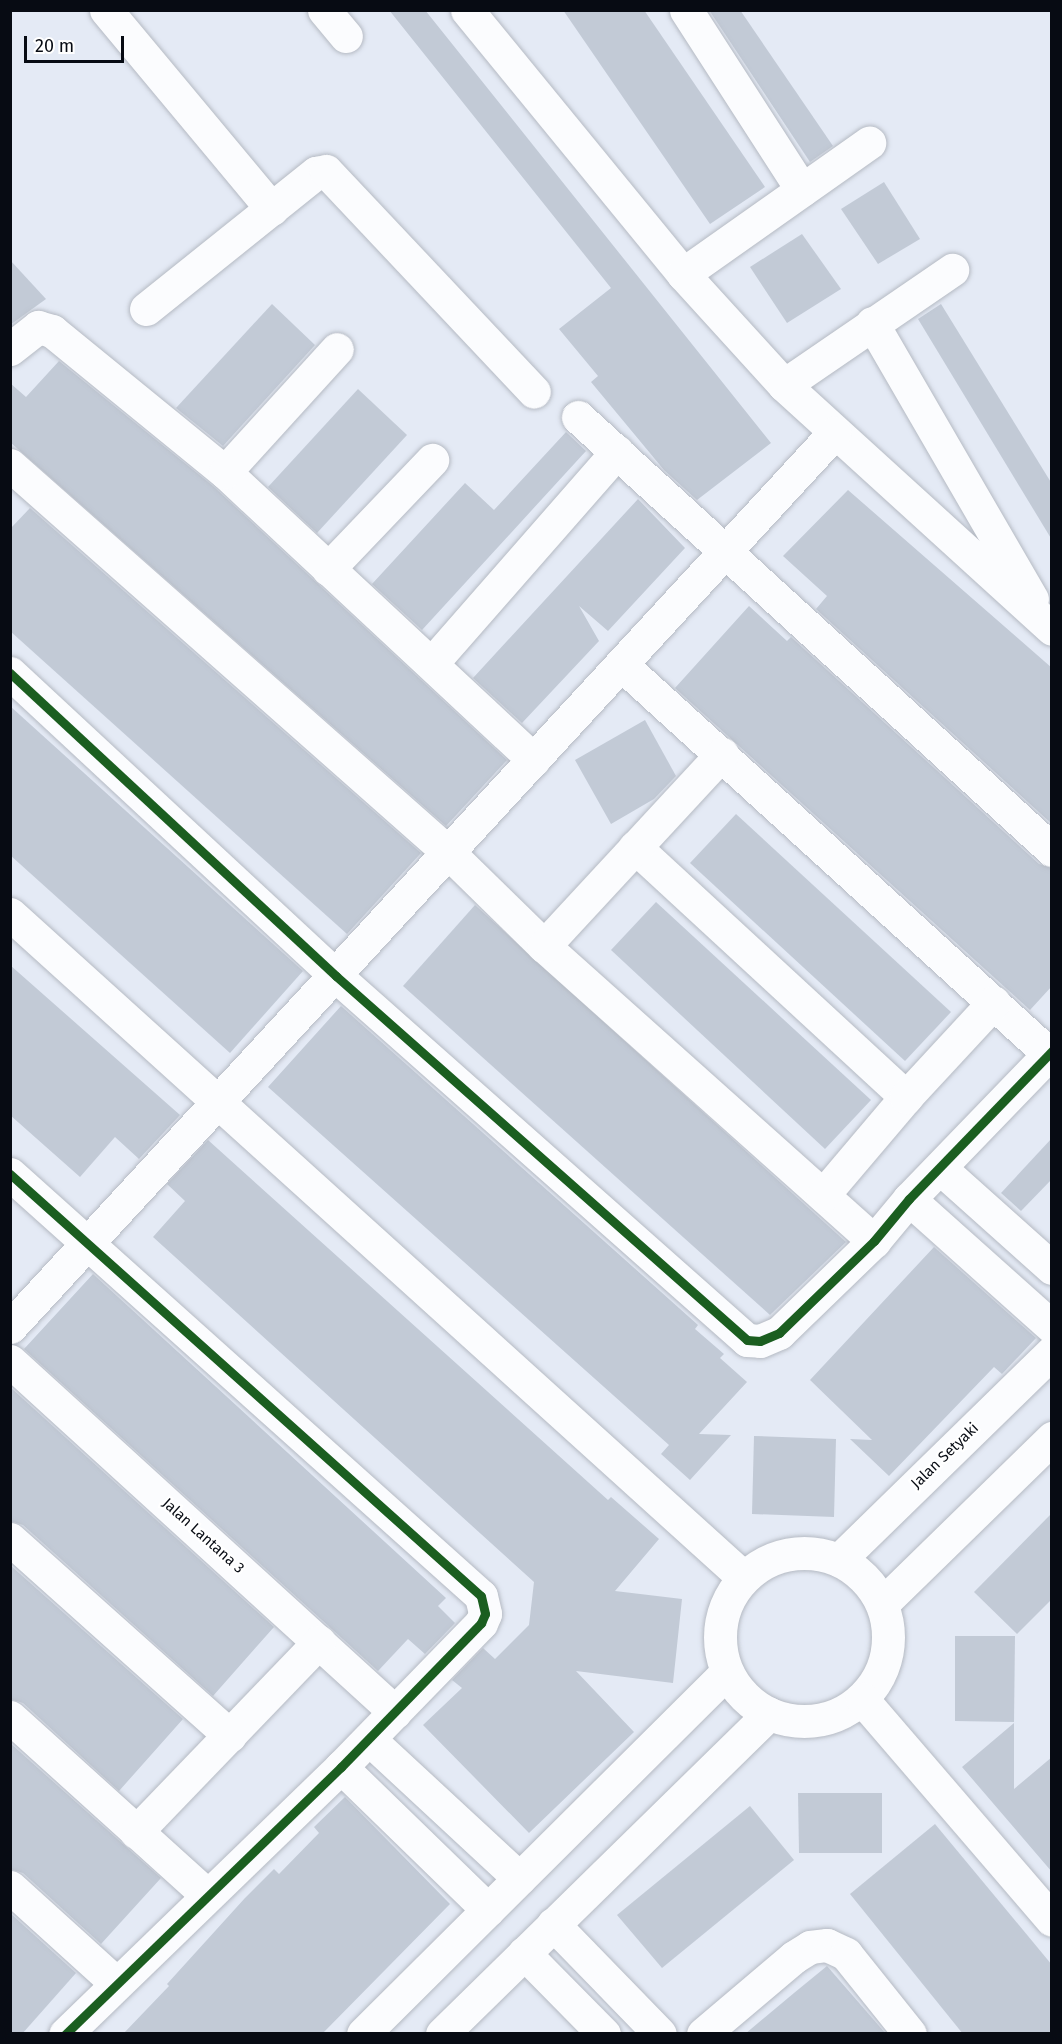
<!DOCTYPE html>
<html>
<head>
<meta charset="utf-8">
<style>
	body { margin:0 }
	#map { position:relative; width:1062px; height:2044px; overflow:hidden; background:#e4eaf5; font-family:"Fira Sans",sans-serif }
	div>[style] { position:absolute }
	.building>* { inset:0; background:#c2cad6 }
	.roads { filter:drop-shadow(0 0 2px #b5bac3) drop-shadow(0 0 2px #b5bac3) }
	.minor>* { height:33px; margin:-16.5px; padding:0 16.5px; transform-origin:16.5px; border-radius:16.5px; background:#fbfcfe }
	.minor>.ring { margin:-16.5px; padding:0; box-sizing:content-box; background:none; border:33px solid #fbfcfe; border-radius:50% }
	.cycleway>* { height:9px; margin:-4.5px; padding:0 4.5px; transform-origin:4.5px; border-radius:4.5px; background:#1b5e20 }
	span { translate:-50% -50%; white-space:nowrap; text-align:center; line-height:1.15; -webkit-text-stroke:4.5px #fff; paint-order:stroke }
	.street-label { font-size:15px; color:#070b13 }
	.frame { position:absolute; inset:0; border:12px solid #070b13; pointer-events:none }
	.scale { position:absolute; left:24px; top:36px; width:100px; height:27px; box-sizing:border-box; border:3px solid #070b13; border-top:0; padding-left:8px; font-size:18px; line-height:21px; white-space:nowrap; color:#070b13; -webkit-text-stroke:4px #fff; paint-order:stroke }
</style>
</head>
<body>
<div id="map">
	<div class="building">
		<i style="clip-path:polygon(389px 10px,425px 10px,771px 443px,697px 500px,664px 470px,591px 382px,598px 376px,559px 329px,611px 288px)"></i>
		<i style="clip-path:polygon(563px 10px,644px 10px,765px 187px,710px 224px)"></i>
		<i style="clip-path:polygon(709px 10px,740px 10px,833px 146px,810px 162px)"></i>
		<i style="clip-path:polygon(884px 182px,920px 239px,878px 264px,841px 209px)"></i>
		<i style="clip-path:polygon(802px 234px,841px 289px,787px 323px,750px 267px)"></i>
		<i style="clip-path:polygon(10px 260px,46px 299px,10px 325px)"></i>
		<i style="clip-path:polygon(272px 304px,315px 345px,223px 446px,176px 408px)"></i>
		<i style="clip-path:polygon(941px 304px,1052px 484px,1052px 540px,918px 319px)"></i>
		<i style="clip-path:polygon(59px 361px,213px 486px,507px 760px,446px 826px,10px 442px,10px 383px,26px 397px)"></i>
		<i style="clip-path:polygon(358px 389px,407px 435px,317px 533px,268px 487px)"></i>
		<i style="clip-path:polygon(566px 432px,586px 451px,422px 630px,372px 584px,465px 483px,494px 510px)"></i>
		<i style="clip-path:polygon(848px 490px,1052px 668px,1052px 824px,816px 609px,827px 596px,783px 556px)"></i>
		<i style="clip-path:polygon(638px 499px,685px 548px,608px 631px,579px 606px,599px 641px,522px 723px,473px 678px)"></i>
		<i style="clip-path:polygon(30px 508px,421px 853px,347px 934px,10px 631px,10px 529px)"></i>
		<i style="clip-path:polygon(749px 606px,787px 641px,791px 637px,1039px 864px,1052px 868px,1052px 986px,1030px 1010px,675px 688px)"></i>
		<i style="clip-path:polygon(10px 706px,303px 971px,230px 1053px,10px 855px)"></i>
		<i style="clip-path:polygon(645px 720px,676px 776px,654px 799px,611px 824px,575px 760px)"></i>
		<i style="clip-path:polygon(736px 814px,951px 1012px,905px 1061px,690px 863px)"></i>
		<i style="clip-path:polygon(656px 902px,871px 1100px,825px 1149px,611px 950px)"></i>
		<i style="clip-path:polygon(475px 905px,846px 1242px,770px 1315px,403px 986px)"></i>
		<i style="clip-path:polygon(10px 965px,180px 1115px,139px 1159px,115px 1137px,80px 1177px,10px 1115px)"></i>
		<i style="clip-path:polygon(341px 1006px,698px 1325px,695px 1329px,724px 1354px,720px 1358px,747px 1382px,699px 1434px,731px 1435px,690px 1480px,661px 1454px,669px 1445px,268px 1087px)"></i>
		<i style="clip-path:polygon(1052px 1138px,1052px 1179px,1021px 1211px,1001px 1193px)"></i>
		<i style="clip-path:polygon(208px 1140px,608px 1500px,611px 1497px,659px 1539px,615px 1591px,682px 1599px,673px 1683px,576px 1671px,634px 1732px,529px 1833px,423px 1725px,462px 1688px,452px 1680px,483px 1648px,495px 1659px,529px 1625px,534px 1582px,153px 1237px,185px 1201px,167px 1184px)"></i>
		<i style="clip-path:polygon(934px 1247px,1036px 1338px,1002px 1374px,994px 1367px,889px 1476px,850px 1439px,872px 1440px,810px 1380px)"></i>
		<i style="clip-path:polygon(93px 1274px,446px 1598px,438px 1606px,455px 1623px,425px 1654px,408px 1639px,378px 1671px,24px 1349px)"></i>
		<i style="clip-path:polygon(10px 1387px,274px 1627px,213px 1696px,23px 1525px,10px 1521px)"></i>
		<i style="clip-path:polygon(754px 1436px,836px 1439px,834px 1517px,752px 1514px)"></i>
		<i style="clip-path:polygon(1052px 1513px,1052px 1599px,1017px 1634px,974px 1592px)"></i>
		<i style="clip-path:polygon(10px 1565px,183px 1719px,119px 1791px,23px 1703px,10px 1699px)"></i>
		<i style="clip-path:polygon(955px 1636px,1015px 1636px,1014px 1722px,955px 1721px)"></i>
		<i style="clip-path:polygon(1014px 1723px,1014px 1789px,1052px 1757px,1052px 1872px,962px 1767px)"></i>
		<i style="clip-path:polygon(10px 1743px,161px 1878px,101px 1944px,23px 1873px,10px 1869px)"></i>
		<i style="clip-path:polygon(798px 1793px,882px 1793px,882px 1853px,799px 1853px)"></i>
		<i style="clip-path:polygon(345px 1797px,450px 1904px,322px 2034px,123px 2034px,169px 1986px,167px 1984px,245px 1898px,274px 1869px,279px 1874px,319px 1833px,314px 1827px)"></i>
		<i style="clip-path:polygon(750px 1806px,794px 1860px,662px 1968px,617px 1915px)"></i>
		<i style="clip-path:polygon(935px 1824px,1052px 1965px,1052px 2034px,963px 2034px,850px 1894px)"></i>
		<i style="clip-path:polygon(10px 1913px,76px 1973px,22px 2034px,10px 2034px)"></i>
		<i style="clip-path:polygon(827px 1966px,886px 2034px,745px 2034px,794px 1993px)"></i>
	</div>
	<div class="roads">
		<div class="minor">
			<i style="left:106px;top:10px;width:259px;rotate:50.2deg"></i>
			<i style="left:324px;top:10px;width:34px;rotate:50deg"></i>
			<i style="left:467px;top:10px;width:341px;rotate:50.7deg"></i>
			<i style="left:683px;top:274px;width:150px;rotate:47.7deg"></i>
			<i style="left:784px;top:385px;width:362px;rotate:42.3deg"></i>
			<i style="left:686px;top:10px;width:214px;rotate:57.2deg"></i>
			<i style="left:683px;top:274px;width:228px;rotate:-35.2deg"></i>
			<i style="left:146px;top:309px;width:218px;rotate:-38.7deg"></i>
			<i style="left:316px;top:173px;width:10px;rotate:-11deg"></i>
			<i style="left:326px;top:171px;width:303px;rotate:46.7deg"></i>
			<i style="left:872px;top:323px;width:319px;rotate:59.9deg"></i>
			<i style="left:10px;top:349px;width:36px;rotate:-38deg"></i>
			<i style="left:38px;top:327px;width:15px;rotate:16deg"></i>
			<i style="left:52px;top:331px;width:223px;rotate:39.2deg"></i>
			<i style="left:225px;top:472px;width:422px;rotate:43deg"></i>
			<i style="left:784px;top:385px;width:204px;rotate:-34.4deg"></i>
			<i style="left:578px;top:417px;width:642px;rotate:42.41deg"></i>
			<i style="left:10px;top:465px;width:586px;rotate:41.47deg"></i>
			<i style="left:449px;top:853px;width:133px;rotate:44.4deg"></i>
			<i style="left:544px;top:946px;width:443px;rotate:41.8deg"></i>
			<i style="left:225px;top:472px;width:166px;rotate:-47.7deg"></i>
			<i style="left:328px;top:569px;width:151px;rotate:-46.3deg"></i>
			<i style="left:432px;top:663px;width:281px;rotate:-48.8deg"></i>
			<i style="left:622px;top:665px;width:578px;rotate:42.33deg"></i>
			<i style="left:10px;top:673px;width:445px;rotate:42.9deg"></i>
			<i style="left:336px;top:976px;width:549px;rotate:41.53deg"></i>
			<i style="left:747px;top:1340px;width:13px;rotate:4deg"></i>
			<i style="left:760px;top:1341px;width:21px;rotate:-23deg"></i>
			<i style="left:779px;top:1333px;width:132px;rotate:-44.1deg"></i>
			<i style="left:874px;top:1241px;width:55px;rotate:-50.2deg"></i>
			<i style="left:909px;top:1199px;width:206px;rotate:-46deg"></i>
			<i style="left:635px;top:847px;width:369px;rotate:42.7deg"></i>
			<i style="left:10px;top:914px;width:988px;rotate:42.13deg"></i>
			<i style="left:544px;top:946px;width:262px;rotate:-47.2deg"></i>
			<i style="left:940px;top:1168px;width:150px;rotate:41.8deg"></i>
			<i style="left:10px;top:1174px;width:632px;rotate:41.86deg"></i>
			<i style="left:481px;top:1596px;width:18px;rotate:77deg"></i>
			<i style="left:485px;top:1614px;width:10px;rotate:114deg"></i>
			<i style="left:481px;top:1623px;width:201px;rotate:134.2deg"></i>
			<i style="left:341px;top:1767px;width:384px;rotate:135.9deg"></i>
			<i style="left:823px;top:1195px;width:128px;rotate:-49.7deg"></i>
			<i style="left:906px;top:1097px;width:129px;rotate:-47.2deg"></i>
			<i style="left:909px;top:1199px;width:192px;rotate:41.8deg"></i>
			<i style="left:10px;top:1327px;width:1216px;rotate:-47.33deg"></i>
			<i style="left:10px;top:1361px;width:521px;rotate:42.36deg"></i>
			<i style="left:10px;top:1539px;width:295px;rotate:41.8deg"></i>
			<i class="ring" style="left:720px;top:1553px;width:135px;height:135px"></i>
			<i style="left:839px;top:1560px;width:298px;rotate:-44.3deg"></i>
			<i style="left:882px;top:1604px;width:238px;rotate:-44.3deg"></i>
			<i style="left:862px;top:1699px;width:291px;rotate:49.3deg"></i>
			<i style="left:10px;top:1717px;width:264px;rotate:42.1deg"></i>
			<i style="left:369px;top:1739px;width:205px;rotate:42.8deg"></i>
			<i style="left:341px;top:1767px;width:205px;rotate:44.2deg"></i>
			<i style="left:136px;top:1832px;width:264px;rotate:-46.1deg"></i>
			<i style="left:10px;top:1887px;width:143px;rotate:42.2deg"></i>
			<i style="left:553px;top:1924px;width:153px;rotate:45.8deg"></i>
			<i style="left:524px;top:1953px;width:114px;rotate:45.4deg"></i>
			<i style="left:363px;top:2034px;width:513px;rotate:-44.84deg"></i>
			<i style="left:442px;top:2034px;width:458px;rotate:-44.4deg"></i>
			<i style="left:703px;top:2034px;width:119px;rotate:-40.2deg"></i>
			<i style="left:794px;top:1957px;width:19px;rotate:-32deg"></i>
			<i style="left:810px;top:1947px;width:17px;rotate:-7deg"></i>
			<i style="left:827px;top:1945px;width:21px;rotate:25deg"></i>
			<i style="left:846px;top:1954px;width:102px;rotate:51.3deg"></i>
		</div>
	</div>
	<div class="cycleway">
		<i style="left:10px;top:673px;width:445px;rotate:42.9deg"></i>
		<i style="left:336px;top:976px;width:549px;rotate:41.53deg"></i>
		<i style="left:747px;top:1340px;width:13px;rotate:4deg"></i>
		<i style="left:760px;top:1341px;width:21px;rotate:-23deg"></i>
		<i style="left:779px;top:1333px;width:132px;rotate:-44.1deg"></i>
		<i style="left:874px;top:1241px;width:55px;rotate:-50.2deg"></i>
		<i style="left:909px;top:1199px;width:206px;rotate:-46deg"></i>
		<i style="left:10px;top:1174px;width:632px;rotate:41.86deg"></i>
		<i style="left:481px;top:1596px;width:18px;rotate:77deg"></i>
		<i style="left:485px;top:1614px;width:10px;rotate:114deg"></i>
		<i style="left:481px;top:1623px;width:201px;rotate:134.2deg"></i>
		<i style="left:341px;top:1767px;width:384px;rotate:135.9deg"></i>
	</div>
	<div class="street-label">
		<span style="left:945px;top:1456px;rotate:-44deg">Jalan Setyaki</span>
		<span style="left:203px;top:1536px;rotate:42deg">Jalan Lantana 3</span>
	</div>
	<div class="frame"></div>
	<div class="scale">20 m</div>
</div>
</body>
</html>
